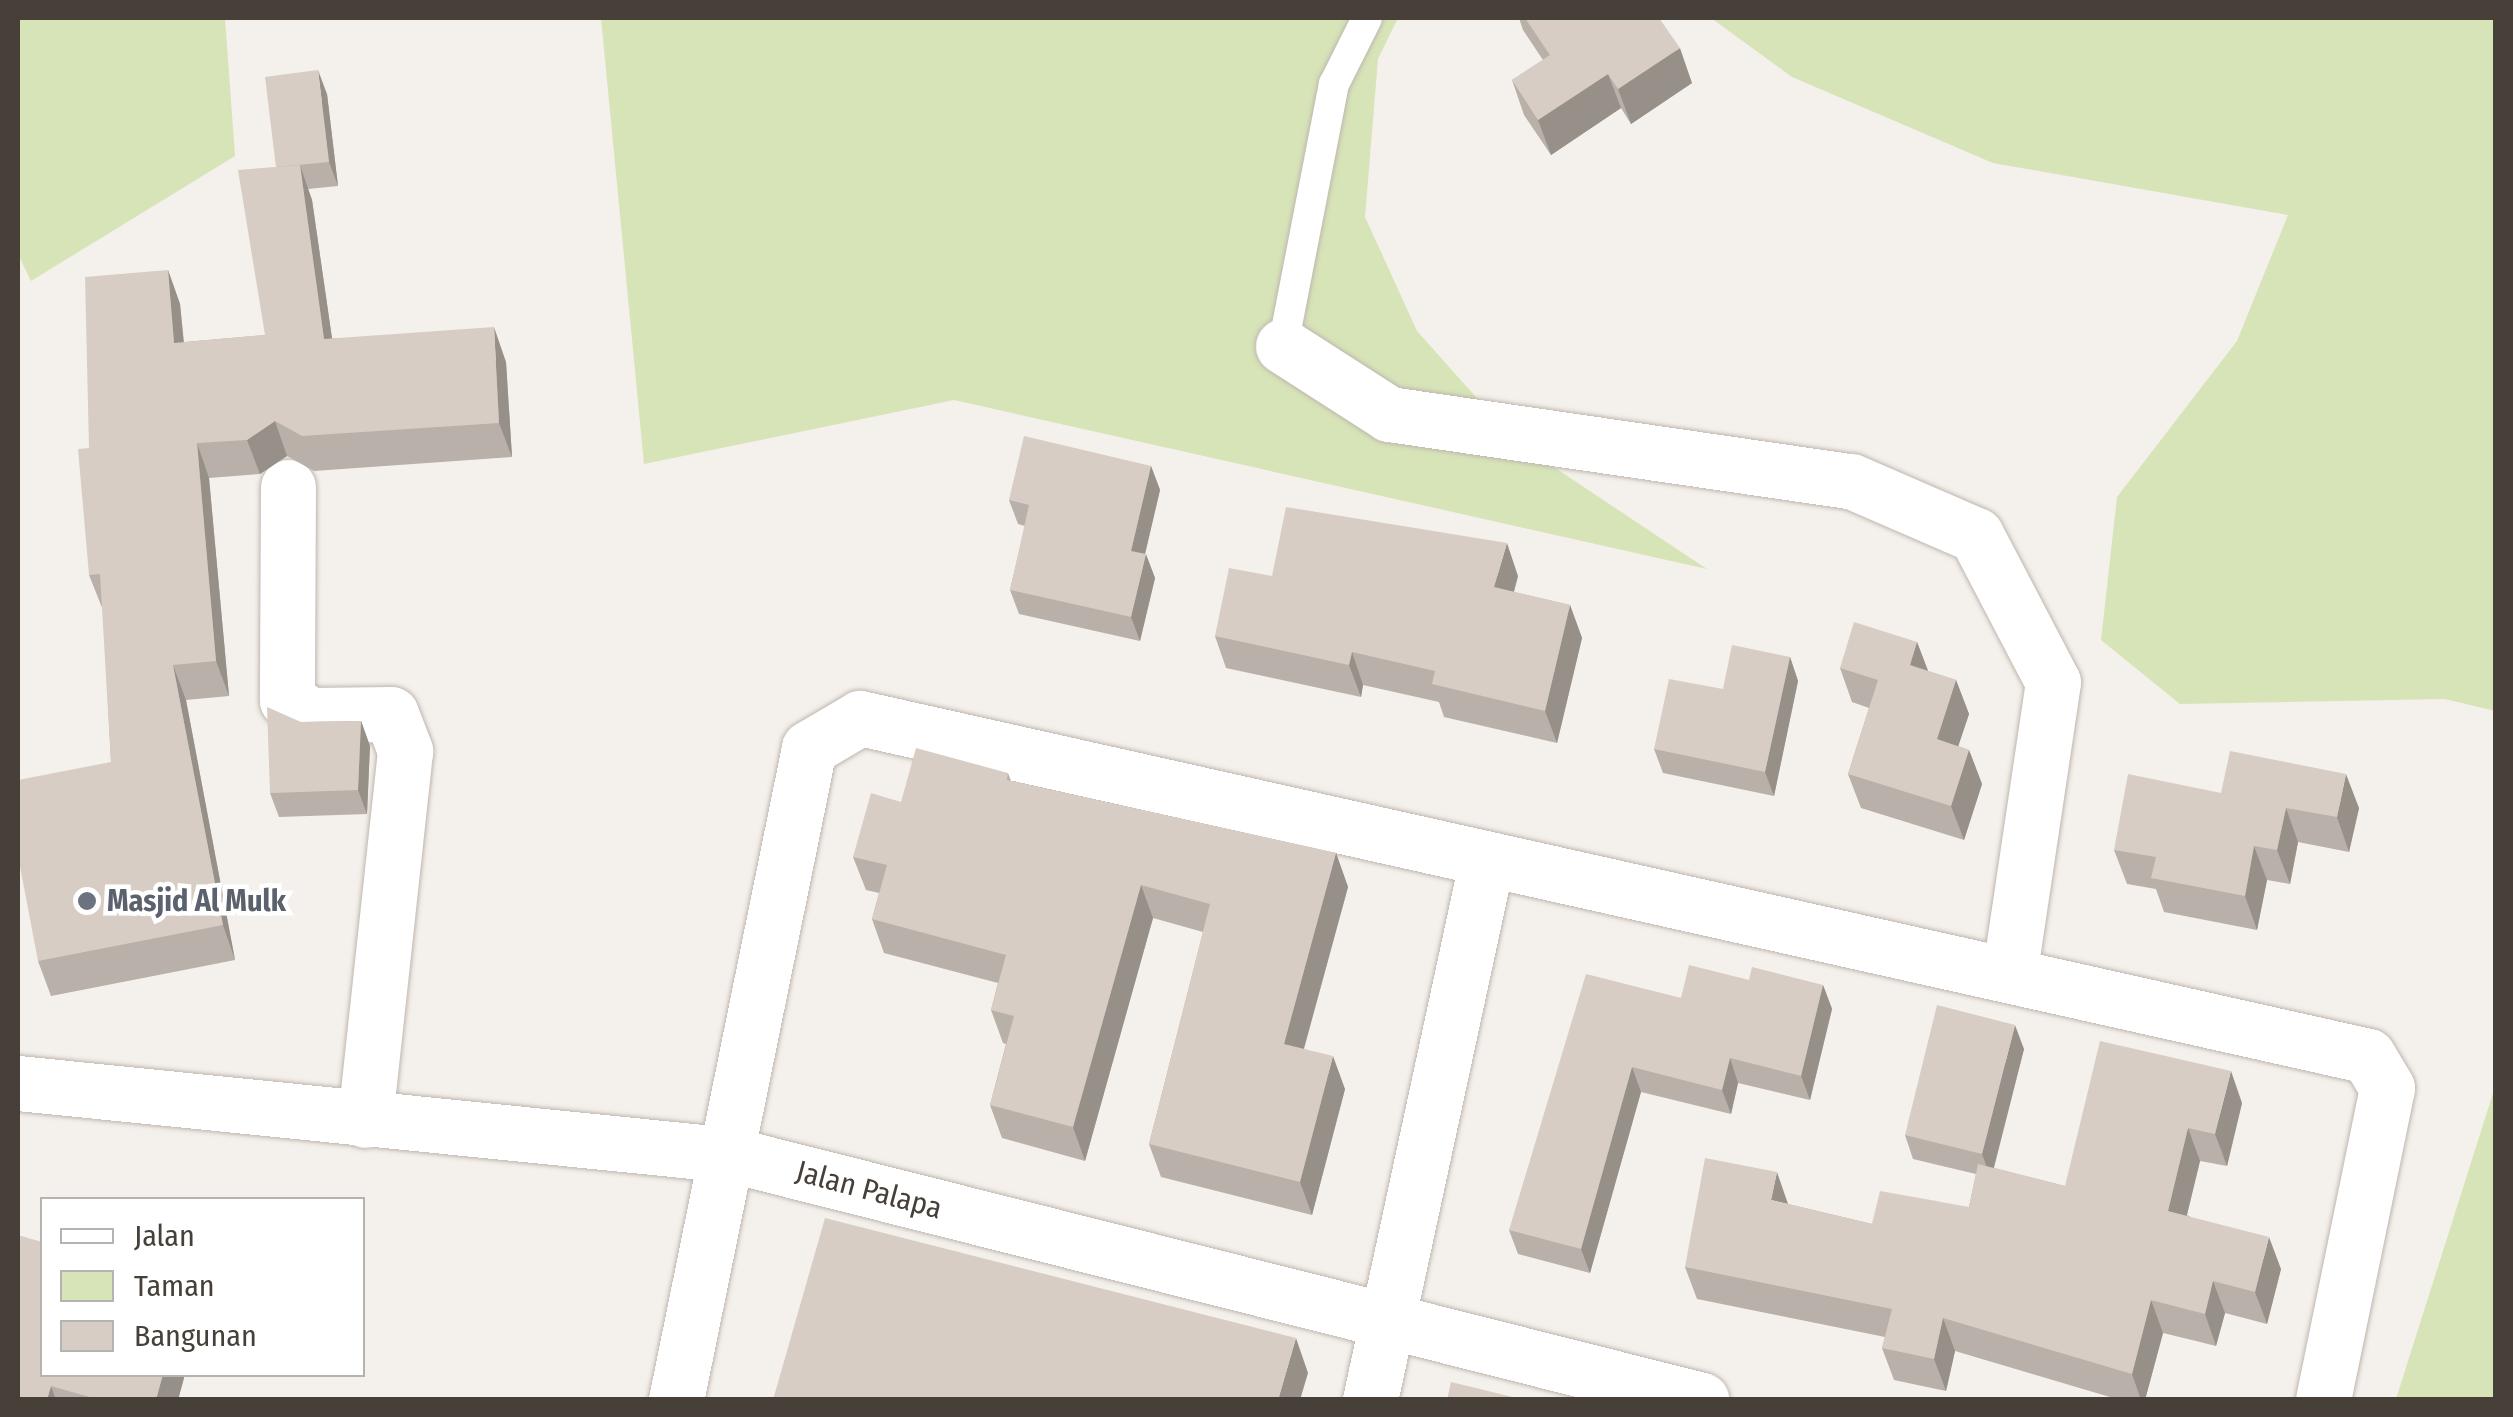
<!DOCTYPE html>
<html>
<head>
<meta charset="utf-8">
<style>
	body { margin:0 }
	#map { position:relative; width:2513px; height:1417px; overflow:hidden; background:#f4f0eb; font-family:"Fira Sans Condensed",sans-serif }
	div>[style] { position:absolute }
	.green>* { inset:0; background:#d7e4b8 }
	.roads { filter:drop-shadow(0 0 2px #bfb6ae) drop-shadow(0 0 2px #bfb6ae) }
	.service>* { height:30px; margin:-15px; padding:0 15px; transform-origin:15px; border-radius:15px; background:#fff }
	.minor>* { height:55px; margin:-27.5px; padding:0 27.5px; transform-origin:27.5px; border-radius:27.5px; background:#fff }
	.wall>* { inset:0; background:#b9b0a9 }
	.shaded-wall>* { inset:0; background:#969089 }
	.building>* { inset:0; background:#d7cdc4 }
	.dots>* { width:28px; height:28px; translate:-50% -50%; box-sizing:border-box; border:5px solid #fff; border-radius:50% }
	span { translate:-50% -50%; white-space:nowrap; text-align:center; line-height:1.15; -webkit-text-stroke:9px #fff; paint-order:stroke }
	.worship-label { font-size:30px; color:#5b616d; font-weight:700 }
	.left { translate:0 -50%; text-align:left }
	.street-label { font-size:30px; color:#474039 }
	.frame { position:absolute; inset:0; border:20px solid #474039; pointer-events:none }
	.legend { position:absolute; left:40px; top:1197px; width:325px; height:180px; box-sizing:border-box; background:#fff; border:2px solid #b5b3b0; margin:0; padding:12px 18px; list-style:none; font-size:30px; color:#474039 }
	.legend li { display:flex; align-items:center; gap:20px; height:50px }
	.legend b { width:50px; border:2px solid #b5b3b0 }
</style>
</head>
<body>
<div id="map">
	<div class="green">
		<i style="clip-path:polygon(18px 18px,225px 18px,235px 156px,31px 281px,18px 254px)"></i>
		<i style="clip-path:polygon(601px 18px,1398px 18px,1378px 59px,1365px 217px,1417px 331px,1516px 442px,1707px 569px,954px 400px,644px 464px)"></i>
		<i style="clip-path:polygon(1711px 18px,2495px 18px,2495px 711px,2445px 699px,2180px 704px,2101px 640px,2117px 497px,2237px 341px,2288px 215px,1993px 163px,1792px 77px)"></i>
		<i style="clip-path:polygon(2495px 1087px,2495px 1399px,2396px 1399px)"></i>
	</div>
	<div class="roads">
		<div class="service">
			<i style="left:1283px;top:346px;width:267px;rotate:-79deg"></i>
			<i style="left:1334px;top:84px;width:74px;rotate:-63.4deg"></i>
		</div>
		<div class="minor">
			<i style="left:1283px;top:346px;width:126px;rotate:32.7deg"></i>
			<i style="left:1389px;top:414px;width:467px;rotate:8.3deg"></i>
			<i style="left:1851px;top:481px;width:136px;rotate:23.4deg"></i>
			<i style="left:1976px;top:535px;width:166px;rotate:62.4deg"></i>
			<i style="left:2053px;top:682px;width:296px;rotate:98.5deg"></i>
			<i style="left:288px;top:487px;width:213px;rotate:90.3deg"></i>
			<i style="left:287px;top:700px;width:27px;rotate:33deg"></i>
			<i style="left:310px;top:715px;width:81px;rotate:-0.7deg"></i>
			<i style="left:391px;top:714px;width:40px;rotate:69deg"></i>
			<i style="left:405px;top:751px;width:371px;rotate:96.2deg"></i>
			<i style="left:18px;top:1083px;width:718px;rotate:5.76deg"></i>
			<i style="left:732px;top:1155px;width:1000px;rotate:14.18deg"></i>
			<i style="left:676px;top:1400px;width:665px;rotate:-78.47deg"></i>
			<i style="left:809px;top:748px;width:59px;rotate:-30.5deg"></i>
			<i style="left:860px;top:718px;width:1545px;rotate:12.63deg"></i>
			<i style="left:2368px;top:1056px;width:37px;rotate:59deg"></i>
			<i style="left:2387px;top:1088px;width:318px;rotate:101.6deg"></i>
			<i style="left:1370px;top:1400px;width:548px;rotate:-77.79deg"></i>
		</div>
	</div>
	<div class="wall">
		<i style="clip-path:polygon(1519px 18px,1659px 18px,1692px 83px,1631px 124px,1621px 108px,1551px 155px,1524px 115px,1512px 80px,1543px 60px,1523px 30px)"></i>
		<i style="clip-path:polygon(327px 94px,338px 186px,308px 189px,312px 200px,332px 338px,506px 362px,512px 457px,314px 471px,287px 456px,260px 474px,209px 478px,229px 696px,186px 700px,235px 960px,51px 996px,38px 961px,111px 762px,103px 610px,89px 575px,89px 448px,168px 270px,180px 304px,184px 342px,265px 335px,276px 167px)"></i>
		<i style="clip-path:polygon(1151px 466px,1160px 490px,1145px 554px,1155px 578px,1140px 641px,1019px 614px,1010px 590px,1025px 526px,1018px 524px,1009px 500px)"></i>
		<i style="clip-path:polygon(1272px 576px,1518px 576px,1514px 592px,1570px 605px,1582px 638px,1557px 743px,1444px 717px,1439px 702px,1363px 685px,1361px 697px,1226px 668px,1215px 636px)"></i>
		<i style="clip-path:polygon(1917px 642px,1928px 671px,1956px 680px,1969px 714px,1958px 746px,1969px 750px,1982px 784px,1964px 840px,1861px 808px,1848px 774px,1869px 708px,1852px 702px,1840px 668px)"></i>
		<i style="clip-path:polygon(1790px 657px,1798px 681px,1774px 796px,1663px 773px,1654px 749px,1723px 689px)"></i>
		<i style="clip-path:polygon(361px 721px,370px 746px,367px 814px,279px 817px,270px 793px,301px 722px)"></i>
		<i style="clip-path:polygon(1008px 773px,1011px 781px,1336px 853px,1348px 887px,1304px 1049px,1345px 1089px,1312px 1215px,1161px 1177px,1149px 1144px,1203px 932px,1153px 918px,1085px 1161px,1002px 1138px,990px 1105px,1006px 1044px,1003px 1043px,991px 1010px,998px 983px,884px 953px,872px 919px,879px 893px,866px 890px,853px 857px,901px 802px)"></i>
		<i style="clip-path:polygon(2221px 793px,2359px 808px,2349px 852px,2298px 842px,2290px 884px,2267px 880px,2257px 930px,2164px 912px,2156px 889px,2127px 884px,2114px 850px)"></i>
		<i style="clip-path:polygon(1749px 980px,1823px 985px,1832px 1009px,1810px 1100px,1738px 1083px,1731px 1114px,1641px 1092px,1590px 1273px,1518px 1254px,1509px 1230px,1681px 998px)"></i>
		<i style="clip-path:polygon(2024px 1049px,1994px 1168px,2065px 1186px,2242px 1103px,2227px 1166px,2200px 1161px,2187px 1215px,2281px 1269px,2267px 1324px,2225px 1313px,2216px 1346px,2163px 1333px,2145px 1400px,2120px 1400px,1955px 1351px,1946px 1391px,1894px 1380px,1882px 1348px,1885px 1337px,1697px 1299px,1685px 1267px,1788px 1204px,1872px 1224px,1969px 1207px,1976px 1174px,1913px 1159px,1905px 1135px)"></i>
		<i style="clip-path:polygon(18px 1235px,185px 1374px,178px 1400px,18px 1400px)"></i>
	</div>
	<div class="shaded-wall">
		<i style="clip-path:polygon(1680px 48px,1692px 83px,1631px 124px,1618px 89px)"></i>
		<i style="clip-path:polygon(318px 70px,327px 94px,338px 186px,329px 162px)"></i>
		<i style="clip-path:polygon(1608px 74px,1621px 108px,1551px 155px,1538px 120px)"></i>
		<i style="clip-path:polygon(300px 165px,312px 200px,337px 373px,324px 339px)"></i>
		<i style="clip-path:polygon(168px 270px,180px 304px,187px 378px,174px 343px)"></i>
		<i style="clip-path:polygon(494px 327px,506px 362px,512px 457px,499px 423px)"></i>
		<i style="clip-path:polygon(275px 421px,287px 456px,260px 474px,247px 440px)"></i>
		<i style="clip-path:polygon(197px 443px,209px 478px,229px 696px,216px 661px)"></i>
		<i style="clip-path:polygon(1151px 466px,1160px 490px,1140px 575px,1131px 551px)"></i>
		<i style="clip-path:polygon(1507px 543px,1518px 576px,1506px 620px,1494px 587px)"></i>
		<i style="clip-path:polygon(1146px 554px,1155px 578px,1140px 641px,1131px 617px)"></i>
		<i style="clip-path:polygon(1570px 605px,1582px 638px,1557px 743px,1545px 711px)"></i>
		<i style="clip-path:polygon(1917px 642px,1930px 676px,1910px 665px)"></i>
		<i style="clip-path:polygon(1352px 652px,1363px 685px,1361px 697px,1349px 665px)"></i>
		<i style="clip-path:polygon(1790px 657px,1798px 681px,1774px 796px,1765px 772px)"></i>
		<i style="clip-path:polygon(173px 665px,186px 700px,235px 960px,223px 925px)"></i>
		<i style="clip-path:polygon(1956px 680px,1969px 714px,1949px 774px,1937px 739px)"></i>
		<i style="clip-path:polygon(361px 721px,370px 746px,367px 814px,358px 790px)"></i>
		<i style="clip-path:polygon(1969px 750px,1982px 784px,1964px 840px,1951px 806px)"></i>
		<i style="clip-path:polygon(2346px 774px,2359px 808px,2349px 852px,2337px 817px)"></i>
		<i style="clip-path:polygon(2286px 808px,2298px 842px,2290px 884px,2277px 850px)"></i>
		<i style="clip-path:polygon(2254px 846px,2267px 880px,2257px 930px,2245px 896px)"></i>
		<i style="clip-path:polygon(1336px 853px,1348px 887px,1296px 1077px,1284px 1044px)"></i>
		<i style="clip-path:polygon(1141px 885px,1153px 918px,1085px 1161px,1073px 1127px)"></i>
		<i style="clip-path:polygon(1823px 985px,1832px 1009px,1810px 1100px,1801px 1076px)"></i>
		<i style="clip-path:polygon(2015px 1025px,2024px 1049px,1991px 1178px,1982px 1154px)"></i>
		<i style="clip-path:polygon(1333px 1056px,1345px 1089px,1312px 1215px,1300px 1182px)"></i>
		<i style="clip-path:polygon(1730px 1058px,1738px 1083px,1731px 1114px,1722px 1090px)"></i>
		<i style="clip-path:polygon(1632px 1067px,1641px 1092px,1590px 1273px,1581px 1249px)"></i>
		<i style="clip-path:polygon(2231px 1071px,2242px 1103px,2227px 1166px,2215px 1134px)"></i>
		<i style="clip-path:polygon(2188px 1128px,2200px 1161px,2180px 1243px,2168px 1211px)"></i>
		<i style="clip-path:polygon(1777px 1172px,1788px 1204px,1771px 1200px)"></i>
		<i style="clip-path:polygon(2269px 1237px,2281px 1269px,2267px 1324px,2255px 1292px)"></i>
		<i style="clip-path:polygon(2213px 1281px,2225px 1313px,2216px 1346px,2205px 1314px)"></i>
		<i style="clip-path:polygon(2151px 1300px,2163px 1333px,2145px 1400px,2141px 1400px,2132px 1374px)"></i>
		<i style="clip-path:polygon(1943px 1318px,1955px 1351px,1946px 1391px,1934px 1359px)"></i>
		<i style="clip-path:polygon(1296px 1338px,1308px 1373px,1300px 1400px,1278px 1400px)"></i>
		<i style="clip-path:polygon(163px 1374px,185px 1374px,178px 1400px,156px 1400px)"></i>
		<i style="clip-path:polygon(51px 1386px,56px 1400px,47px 1400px)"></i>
	</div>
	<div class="building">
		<i style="clip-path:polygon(1525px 18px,1659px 18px,1680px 48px,1618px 89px,1608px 74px,1538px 120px,1512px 80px,1550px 55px)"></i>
		<i style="clip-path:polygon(318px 70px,329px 162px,276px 167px,265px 77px)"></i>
		<i style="clip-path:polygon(300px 165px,324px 339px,494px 327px,499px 423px,302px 436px,275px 421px,247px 440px,197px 443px,216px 661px,173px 665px,223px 925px,38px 961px,18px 856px,18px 780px,111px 762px,100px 574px,89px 575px,78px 449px,89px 448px,85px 277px,168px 270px,174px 343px,265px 335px,238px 170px)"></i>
		<i style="clip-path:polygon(1024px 436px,1151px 466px,1131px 551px,1146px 554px,1131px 617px,1010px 590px,1029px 505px,1009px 500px)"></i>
		<i style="clip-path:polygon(1286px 507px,1507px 543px,1494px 587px,1570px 605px,1545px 711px,1432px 684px,1435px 671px,1352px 652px,1349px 665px,1215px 636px,1229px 568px,1272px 576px)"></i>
		<i style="clip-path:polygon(1854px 622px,1917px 642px,1910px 665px,1956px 680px,1937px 739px,1969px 750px,1951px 806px,1848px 774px,1878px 680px,1840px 668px)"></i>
		<i style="clip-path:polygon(1732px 645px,1790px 657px,1765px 772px,1654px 749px,1669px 679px,1723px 689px)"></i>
		<i style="clip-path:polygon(267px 707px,301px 722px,361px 721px,358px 790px,270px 793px)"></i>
		<i style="clip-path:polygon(916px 748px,1008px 773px,1007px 780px,1336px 853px,1284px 1044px,1333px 1056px,1300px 1182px,1149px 1144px,1210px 904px,1141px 885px,1073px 1127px,990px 1105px,1014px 1016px,991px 1010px,1006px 955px,872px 919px,887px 865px,853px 857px,871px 793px,901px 802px)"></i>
		<i style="clip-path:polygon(2230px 751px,2346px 774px,2337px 817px,2286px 808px,2277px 850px,2254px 846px,2245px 896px,2151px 878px,2156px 857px,2114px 850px,2128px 774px,2221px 793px)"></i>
		<i style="clip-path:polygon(1689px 965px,1749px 980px,1752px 967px,1823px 985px,1801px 1076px,1730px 1058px,1722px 1090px,1632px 1067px,1581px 1249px,1509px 1230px,1586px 974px,1681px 998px)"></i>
		<i style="clip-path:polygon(1937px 1005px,2015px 1025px,1982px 1154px,1905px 1135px)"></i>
		<i style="clip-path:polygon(2100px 1041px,2231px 1071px,2215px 1134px,2188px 1128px,2168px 1211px,2269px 1237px,2255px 1292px,2213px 1281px,2205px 1314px,2151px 1300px,2132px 1374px,1943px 1318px,1934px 1359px,1882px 1348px,1892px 1309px,1685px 1267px,1705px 1158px,1777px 1172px,1771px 1200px,1872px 1224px,1880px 1191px,1969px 1207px,1978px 1164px,2065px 1186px)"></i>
		<i style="clip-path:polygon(825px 1218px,1296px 1338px,1278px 1400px,773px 1400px)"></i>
		<i style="clip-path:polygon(18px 1235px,42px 1242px,42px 1374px,163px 1374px,156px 1400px,100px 1400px,51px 1386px,47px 1400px,18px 1400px)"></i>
		<i style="clip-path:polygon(1451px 1382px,1525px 1400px,1447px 1400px)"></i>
	</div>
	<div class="dots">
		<i style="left:87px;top:901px;background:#6b7280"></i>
	</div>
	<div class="worship-label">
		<span class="left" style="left:107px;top:901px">Masjid Al Mulk</span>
	</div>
	<div class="street-label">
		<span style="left:869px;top:1190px;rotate:15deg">Jalan Palapa</span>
	</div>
	<div class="frame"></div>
	<ul class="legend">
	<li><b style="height:12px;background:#fff"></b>Jalan</li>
	<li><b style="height:28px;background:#d7e4b8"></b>Taman</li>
	<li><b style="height:28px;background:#d7cdc4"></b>Bangunan</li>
	</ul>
</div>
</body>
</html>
